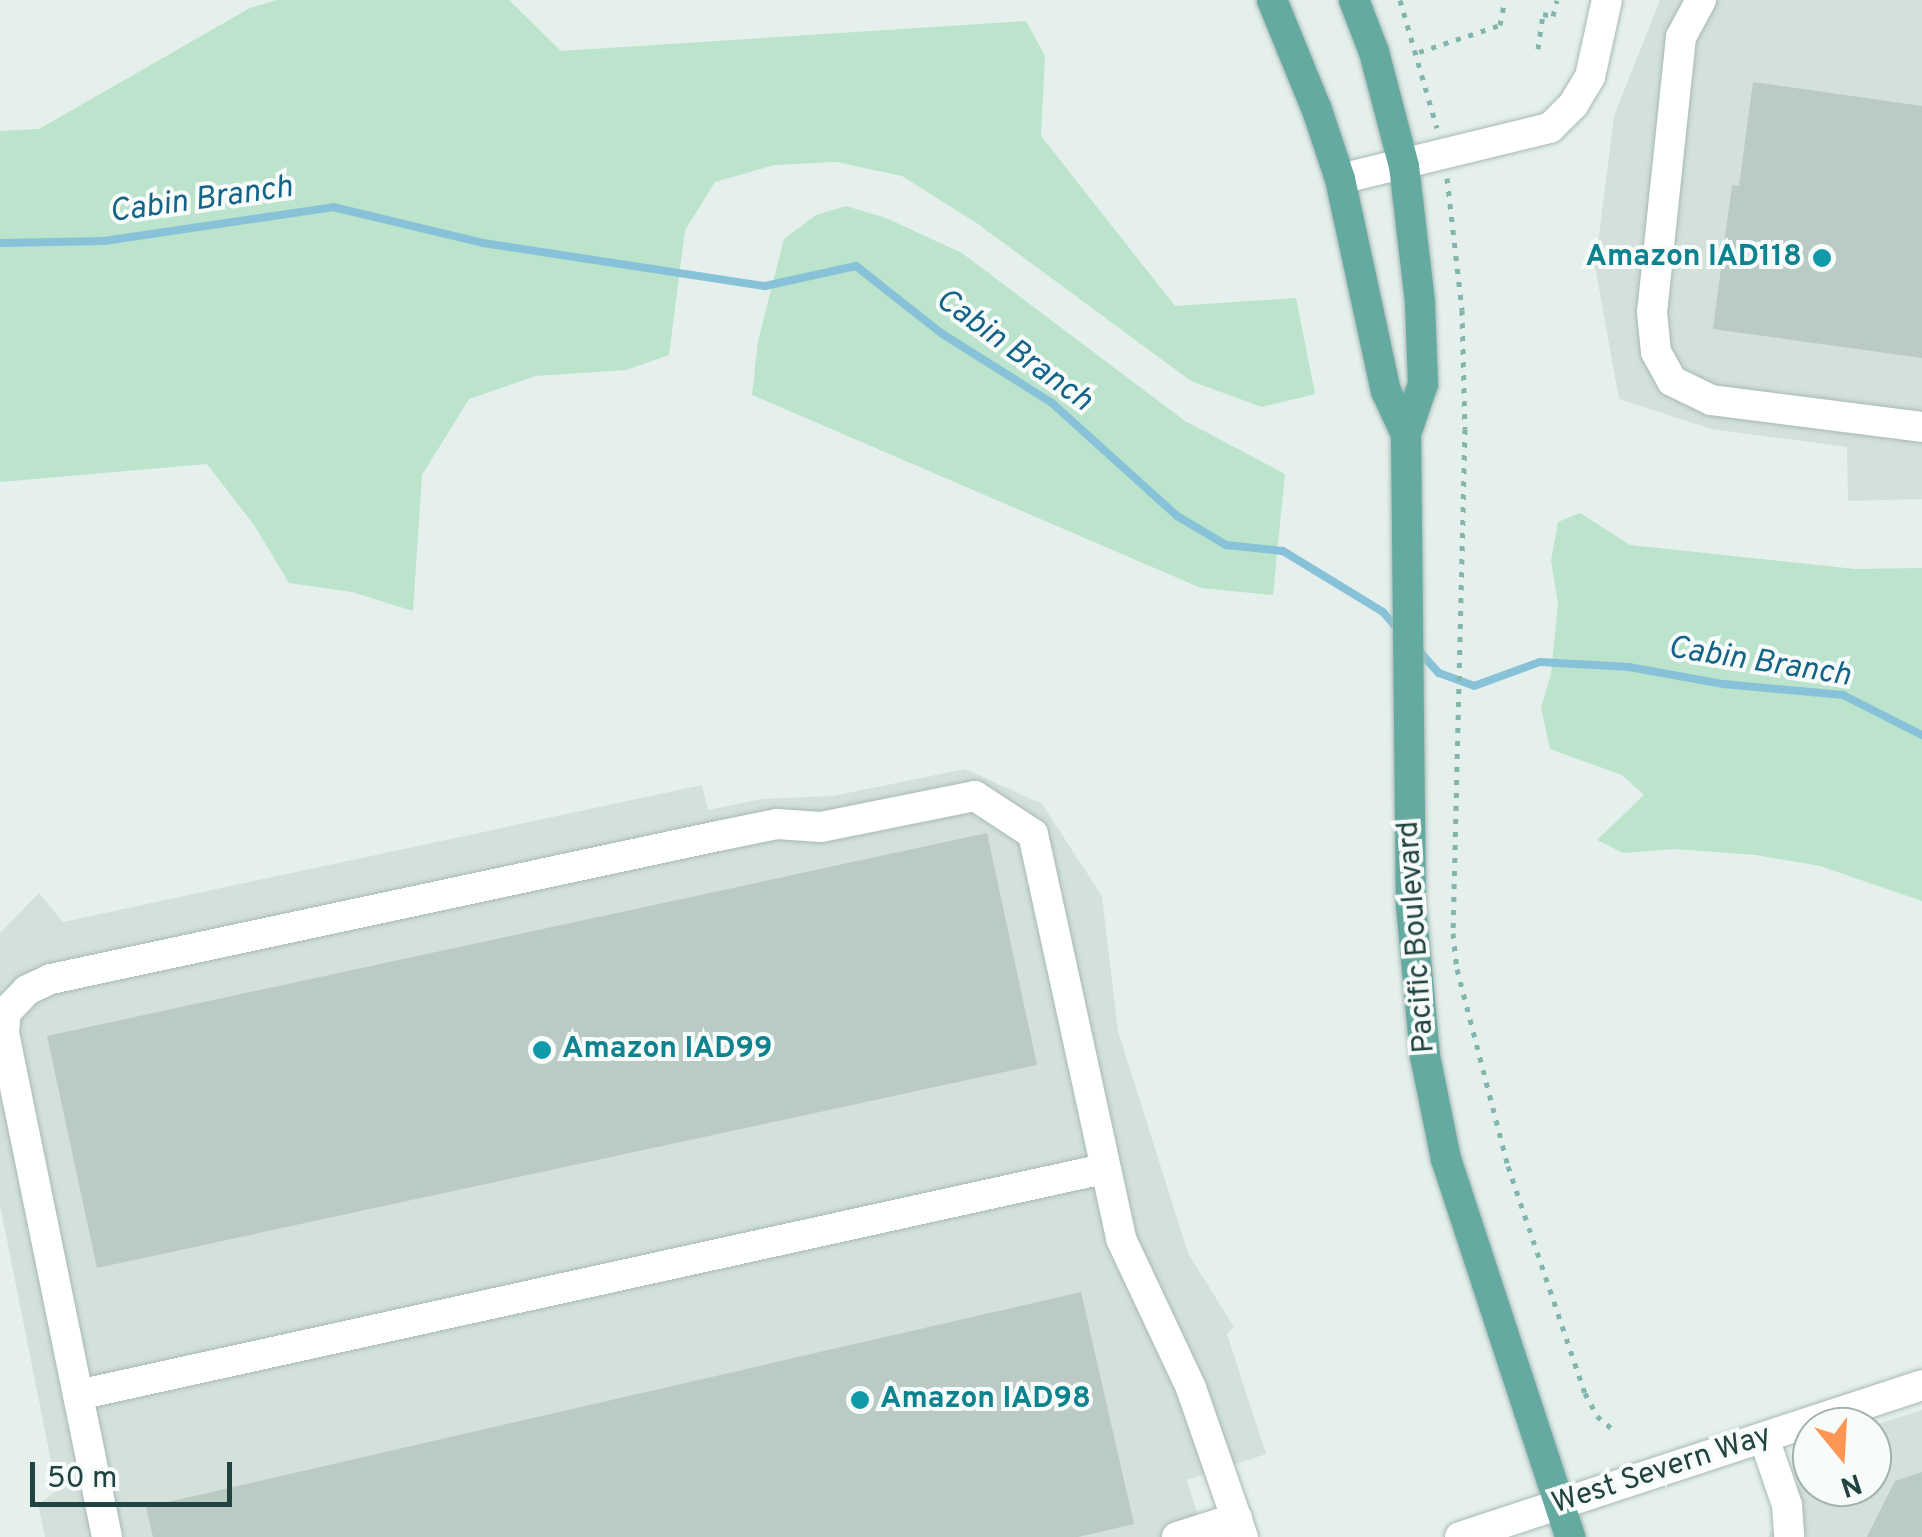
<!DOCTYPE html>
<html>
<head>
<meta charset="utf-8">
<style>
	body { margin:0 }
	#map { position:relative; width:1922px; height:1537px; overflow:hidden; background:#e5f0ec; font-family:Overpass,sans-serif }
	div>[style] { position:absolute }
	.built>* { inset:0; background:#d3e0dc }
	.green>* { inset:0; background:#bce3cc }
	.stream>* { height:8px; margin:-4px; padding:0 4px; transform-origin:4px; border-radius:4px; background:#88c2d9 }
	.building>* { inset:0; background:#bacbc6 }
	.path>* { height:5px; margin-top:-2.5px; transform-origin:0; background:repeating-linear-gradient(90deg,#82b6ad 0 5px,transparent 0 13px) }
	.roads { filter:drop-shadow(0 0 2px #a7b9b5) drop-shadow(0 0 2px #a7b9b5) }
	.minor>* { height:30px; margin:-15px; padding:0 15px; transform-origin:15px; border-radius:15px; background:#fff }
	.major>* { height:30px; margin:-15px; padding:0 15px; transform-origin:15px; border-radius:15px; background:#65aaa1 }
	.dots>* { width:28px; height:28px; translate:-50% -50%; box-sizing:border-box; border:5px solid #f7fbfa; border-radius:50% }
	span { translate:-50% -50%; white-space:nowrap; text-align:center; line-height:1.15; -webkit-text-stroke:8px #f7fbfa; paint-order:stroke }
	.culture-label { font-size:30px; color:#0d838f; font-weight:700 }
	.right { translate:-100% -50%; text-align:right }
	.left { translate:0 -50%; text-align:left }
	.street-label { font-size:30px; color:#224440 }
	.water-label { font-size:32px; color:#146488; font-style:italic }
	.north { position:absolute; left:1792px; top:1407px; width:100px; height:100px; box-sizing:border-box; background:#f7fbfa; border:2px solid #a2b2b0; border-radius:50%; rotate:162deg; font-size:28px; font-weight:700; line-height:40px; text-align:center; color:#224440 }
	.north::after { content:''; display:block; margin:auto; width:35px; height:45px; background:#ff9654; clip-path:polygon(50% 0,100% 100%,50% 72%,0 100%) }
	.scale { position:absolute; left:30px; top:1462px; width:202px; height:45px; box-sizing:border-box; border:5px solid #224440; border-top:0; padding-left:12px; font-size:30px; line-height:35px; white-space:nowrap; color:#224440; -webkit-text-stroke:8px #f7fbfa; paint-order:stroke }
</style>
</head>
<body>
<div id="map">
	<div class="built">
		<i style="clip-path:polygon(1660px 0,1922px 0,1922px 499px,1848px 501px,1847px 447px,1711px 429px,1619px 399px,1595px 266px,1614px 116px)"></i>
		<i style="clip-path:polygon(965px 769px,1042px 804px,1102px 896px,1118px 1031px,1188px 1253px,1234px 1327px,1227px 1334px,1266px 1454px,1187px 1480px,1204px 1537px,45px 1537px,38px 1504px,57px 1491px,0 1205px,0 933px,39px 893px,63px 922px,702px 785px,708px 810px,762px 799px,833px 796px)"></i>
		<i style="clip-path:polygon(1922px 1410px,1922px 1537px,1768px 1537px,1812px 1463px,1812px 1487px,1872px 1487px,1872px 1427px,1868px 1427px)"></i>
	</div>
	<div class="green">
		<i style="clip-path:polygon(277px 0,509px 0,561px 51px,1026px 21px,1045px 56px,1041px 136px,1175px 306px,1296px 298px,1315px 394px,1262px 407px,1191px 381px,978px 224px,902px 176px,836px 162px,774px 165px,715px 182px,685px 230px,669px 355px,626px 370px,536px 376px,469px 399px,422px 475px,413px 611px,352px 592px,289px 583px,254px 525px,207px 464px,0 482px,0 131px,39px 129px,250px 8px)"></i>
		<i style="clip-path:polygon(846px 206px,886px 218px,962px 253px,1185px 421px,1285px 474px,1273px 595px,1201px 588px,752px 395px,758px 341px,784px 239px,816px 215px)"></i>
		<i style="clip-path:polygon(1580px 513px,1630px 545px,1855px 569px,1922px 568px,1922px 901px,1820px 866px,1756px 855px,1674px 849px,1623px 853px,1597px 840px,1644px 795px,1622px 775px,1550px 749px,1541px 708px,1551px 674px,1558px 603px,1551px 561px,1558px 522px)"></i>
	</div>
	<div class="stream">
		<i style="left:0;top:243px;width:104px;rotate:-1.1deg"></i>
		<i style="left:104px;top:241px;width:232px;rotate:-8.4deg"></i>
		<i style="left:333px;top:207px;width:154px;rotate:13.5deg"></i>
		<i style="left:483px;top:243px;width:285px;rotate:8.7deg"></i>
		<i style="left:765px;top:286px;width:93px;rotate:-12.4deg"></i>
		<i style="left:856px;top:266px;width:108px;rotate:38.2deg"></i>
		<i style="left:941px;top:333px;width:131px;rotate:32.2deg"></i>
		<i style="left:1052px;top:403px;width:169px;rotate:42.1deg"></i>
		<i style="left:1177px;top:516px;width:57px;rotate:30.6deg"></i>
		<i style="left:1226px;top:545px;width:57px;rotate:6deg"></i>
		<i style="left:1283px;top:551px;width:117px;rotate:31.4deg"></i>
		<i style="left:1383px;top:612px;width:23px;rotate:49deg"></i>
		<i style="left:1418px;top:650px;width:31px;rotate:48deg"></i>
		<i style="left:1439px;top:673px;width:37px;rotate:20deg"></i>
		<i style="left:1474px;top:686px;width:70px;rotate:-20deg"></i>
		<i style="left:1540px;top:662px;width:89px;rotate:3.2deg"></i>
		<i style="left:1629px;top:667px;width:96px;rotate:10.3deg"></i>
		<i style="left:1723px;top:684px;width:121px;rotate:5.2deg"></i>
		<i style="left:1843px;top:695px;width:89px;rotate:26.9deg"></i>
	</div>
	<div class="building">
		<i style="clip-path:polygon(1753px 82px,1922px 106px,1922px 358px,1713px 329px,1732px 185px,1739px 186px)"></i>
		<i style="clip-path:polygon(987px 833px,1037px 1065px,97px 1268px,47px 1036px)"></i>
		<i style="clip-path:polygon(1081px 1292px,1134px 1524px,1078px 1537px,153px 1537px,146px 1507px)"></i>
		<i style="clip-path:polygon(1922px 1472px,1922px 1537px,1867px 1537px,1895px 1481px)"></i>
	</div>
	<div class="path">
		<i style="left:1400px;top:0;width:133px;rotate:73.9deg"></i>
		<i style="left:1538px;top:49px;width:35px;rotate:-82deg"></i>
		<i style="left:1543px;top:14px;width:10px;rotate:11deg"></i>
		<i style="left:1553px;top:16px;width:16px;rotate:-76deg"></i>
		<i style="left:1419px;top:52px;width:85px;rotate:-18.4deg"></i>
		<i style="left:1500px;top:25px;width:25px;rotate:-79deg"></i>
		<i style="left:1447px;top:178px;width:133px;rotate:83.5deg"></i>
		<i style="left:1462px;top:310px;width:119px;rotate:88.6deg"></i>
		<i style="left:1465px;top:429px;width:504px;rotate:91.36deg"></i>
		<i style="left:1453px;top:933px;width:36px;rotate:84deg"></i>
		<i style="left:1457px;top:969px;width:203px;rotate:75.5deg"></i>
		<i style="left:1508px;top:1166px;width:240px;rotate:71.3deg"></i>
		<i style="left:1585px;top:1393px;width:26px;rotate:62deg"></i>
		<i style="left:1597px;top:1416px;width:25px;rotate:40deg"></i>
	</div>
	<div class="roads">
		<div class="minor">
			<i style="left:1701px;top:0;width:42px;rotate:118.4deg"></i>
			<i style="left:1681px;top:37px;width:277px;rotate:96deg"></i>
			<i style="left:1652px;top:312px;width:40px;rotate:84.3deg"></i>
			<i style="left:1656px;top:352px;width:33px;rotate:61deg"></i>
			<i style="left:1672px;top:381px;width:43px;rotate:26deg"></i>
			<i style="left:1711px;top:400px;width:213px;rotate:7.3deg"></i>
			<i style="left:1340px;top:179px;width:216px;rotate:-13.7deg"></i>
			<i style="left:1550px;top:128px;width:33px;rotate:-45deg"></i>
			<i style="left:1573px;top:105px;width:33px;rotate:-59deg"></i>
			<i style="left:1590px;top:77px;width:79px;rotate:-77.6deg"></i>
			<i style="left:78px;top:1395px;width:1050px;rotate:-12.43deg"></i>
			<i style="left:1764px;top:1438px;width:71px;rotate:71.1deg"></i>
			<i style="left:1787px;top:1505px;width:32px;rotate:86deg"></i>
			<i style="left:107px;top:1537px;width:514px;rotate:-101.55deg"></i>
			<i style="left:4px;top:1033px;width:21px;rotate:-85deg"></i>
			<i style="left:6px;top:1012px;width:30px;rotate:-46deg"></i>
			<i style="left:27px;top:990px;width:26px;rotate:-25deg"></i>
			<i style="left:51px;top:979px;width:682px;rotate:-12.1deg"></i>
			<i style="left:718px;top:836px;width:60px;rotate:-11.5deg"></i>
			<i style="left:777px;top:824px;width:44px;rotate:3.9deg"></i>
			<i style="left:821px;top:827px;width:157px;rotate:-11.4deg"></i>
			<i style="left:975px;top:796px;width:69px;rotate:33.2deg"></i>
			<i style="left:1033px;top:834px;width:414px;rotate:77.7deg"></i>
			<i style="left:1121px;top:1239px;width:165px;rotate:64.8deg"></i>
			<i style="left:1191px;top:1388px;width:158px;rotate:70.8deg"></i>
			<i style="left:1177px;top:1537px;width:63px;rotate:-17.6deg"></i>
			<i style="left:1460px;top:1537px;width:486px;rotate:-18.2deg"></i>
		</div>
		<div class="major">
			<i style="left:1272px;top:0;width:119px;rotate:67.8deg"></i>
			<i style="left:1317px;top:110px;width:73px;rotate:71.6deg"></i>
			<i style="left:1340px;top:179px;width:217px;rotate:77.8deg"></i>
			<i style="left:1386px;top:391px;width:47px;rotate:65.1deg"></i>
			<i style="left:1354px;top:0;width:56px;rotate:69deg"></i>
			<i style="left:1374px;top:52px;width:118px;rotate:75.3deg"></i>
			<i style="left:1404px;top:166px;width:138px;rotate:83.3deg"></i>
			<i style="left:1420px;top:303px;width:81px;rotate:87.9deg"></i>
			<i style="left:1423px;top:384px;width:53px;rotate:108.8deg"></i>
			<i style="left:1406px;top:434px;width:471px;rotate:89.4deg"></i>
			<i style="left:1411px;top:905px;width:152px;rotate:84.7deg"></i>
			<i style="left:1425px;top:1056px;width:105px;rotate:78.5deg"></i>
			<i style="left:1446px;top:1159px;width:398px;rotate:71.8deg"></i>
		</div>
	</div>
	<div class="dots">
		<i style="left:1822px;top:258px;background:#0f9aa8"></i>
		<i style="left:542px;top:1050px;background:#0f9aa8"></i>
		<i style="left:860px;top:1400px;background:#0f9aa8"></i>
	</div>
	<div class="culture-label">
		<span class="right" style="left:1802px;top:258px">Amazon IAD118</span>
		<span class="left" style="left:562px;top:1050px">Amazon IAD99</span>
		<span class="left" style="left:880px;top:1400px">Amazon IAD98</span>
	</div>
	<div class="street-label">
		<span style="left:1418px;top:937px;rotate:-94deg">Pacific Boulevard</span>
		<span style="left:1662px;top:1471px;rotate:-18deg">West Severn Way</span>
	</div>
	<div class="water-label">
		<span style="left:201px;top:201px;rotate:-8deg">Cabin Branch</span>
		<span style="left:1013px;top:351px;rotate:36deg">Cabin Branch</span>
		<span style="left:1759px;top:663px;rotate:9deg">Cabin Branch</span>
	</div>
	<div class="north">N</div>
	<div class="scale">50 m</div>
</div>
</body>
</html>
